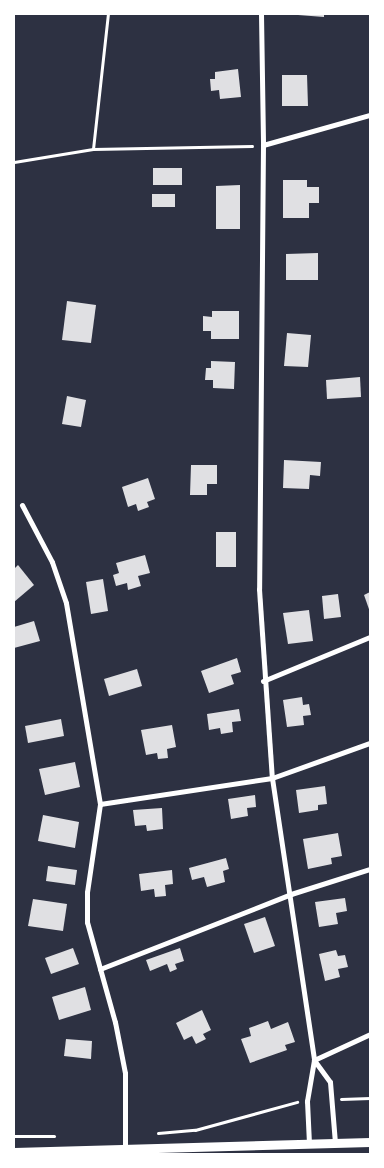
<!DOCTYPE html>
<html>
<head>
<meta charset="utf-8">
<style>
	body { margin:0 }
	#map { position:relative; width:384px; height:1168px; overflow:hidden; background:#2d3142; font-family:Ubuntu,sans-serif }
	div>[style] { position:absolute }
	.building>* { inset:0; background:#e0e0e3 }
	.path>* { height:3px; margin:-1.5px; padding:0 1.5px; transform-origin:1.5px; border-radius:1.5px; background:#fff }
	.minor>* { height:5px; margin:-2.5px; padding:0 2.5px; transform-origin:2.5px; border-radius:2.5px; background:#fff }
	.tertiary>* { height:9px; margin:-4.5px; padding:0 4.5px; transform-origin:4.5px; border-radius:4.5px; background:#fff }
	span { translate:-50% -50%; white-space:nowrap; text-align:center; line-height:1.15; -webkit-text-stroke:4px #fff; paint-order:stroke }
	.frame { position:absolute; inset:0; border:15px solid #fff; pointer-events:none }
</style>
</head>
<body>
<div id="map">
	<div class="building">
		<i style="clip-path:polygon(298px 14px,324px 14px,324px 17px,298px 15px)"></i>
		<i style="clip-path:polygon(238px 69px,241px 97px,220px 99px,219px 90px,211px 91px,210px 79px,215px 79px,215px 72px)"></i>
		<i style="clip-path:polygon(282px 75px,307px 75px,308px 106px,282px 106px)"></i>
		<i style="clip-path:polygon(153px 168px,182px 168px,182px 185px,153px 185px)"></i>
		<i style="clip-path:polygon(283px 180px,307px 180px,307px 187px,319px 187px,319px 203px,309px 203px,309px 218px,283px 218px)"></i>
		<i style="clip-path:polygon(240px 185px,240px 229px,216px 229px,216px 186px)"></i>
		<i style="clip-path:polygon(152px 194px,175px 194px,175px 207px,152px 207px)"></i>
		<i style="clip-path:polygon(318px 253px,318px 280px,286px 280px,286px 254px)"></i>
		<i style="clip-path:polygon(67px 301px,96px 305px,91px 343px,62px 340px)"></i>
		<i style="clip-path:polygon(212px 311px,239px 311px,239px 339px,211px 339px,211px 331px,203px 331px,203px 316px,212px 317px)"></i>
		<i style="clip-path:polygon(287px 333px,311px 335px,308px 367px,284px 366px)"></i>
		<i style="clip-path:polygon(211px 361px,235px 362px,234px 389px,213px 388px,213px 380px,205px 380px,206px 368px,211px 368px)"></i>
		<i style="clip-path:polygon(360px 377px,361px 397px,327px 399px,326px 380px)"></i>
		<i style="clip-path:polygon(67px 396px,86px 400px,81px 427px,62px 424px)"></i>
		<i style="clip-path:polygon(284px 460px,321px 462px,320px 476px,310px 475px,309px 489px,283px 488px)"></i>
		<i style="clip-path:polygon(191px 465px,217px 465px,217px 484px,207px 484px,207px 495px,190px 495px)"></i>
		<i style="clip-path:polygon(148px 478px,155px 499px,147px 502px,149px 507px,138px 511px,136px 504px,128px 507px,122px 487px)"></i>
		<i style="clip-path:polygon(216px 532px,236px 532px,236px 567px,216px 567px)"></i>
		<i style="clip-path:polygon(145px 555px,150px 573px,138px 576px,141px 586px,128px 590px,127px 583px,116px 586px,113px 575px,119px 573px,116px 563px)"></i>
		<i style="clip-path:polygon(18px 565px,34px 585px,14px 602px,14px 569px)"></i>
		<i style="clip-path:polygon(103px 579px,108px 611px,91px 614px,86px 582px)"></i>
		<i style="clip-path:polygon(370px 592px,370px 612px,364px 595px)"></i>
		<i style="clip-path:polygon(338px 594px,341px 617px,324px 619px,322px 596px)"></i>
		<i style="clip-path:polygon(309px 610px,313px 641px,288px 644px,283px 613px)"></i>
		<i style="clip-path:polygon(34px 621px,40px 641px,14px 648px,14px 627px)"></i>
		<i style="clip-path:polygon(237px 658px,241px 672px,231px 675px,234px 684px,209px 693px,201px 671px)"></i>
		<i style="clip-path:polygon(137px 669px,142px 686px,109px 696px,104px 679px)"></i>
		<i style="clip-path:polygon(302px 697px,303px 705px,309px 704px,311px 715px,303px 716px,304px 725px,287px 727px,283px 700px)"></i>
		<i style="clip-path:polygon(239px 709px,241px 721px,232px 722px,233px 732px,221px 734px,220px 728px,209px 730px,207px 714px)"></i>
		<i style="clip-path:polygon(61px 719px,64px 736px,28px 743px,25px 726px)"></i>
		<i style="clip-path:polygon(172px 725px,176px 747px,167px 749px,168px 758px,158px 759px,157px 753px,146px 755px,141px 730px)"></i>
		<i style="clip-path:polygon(75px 762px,80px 787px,45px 795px,39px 769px)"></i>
		<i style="clip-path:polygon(325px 786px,327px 804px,318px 805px,318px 810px,299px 813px,296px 790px)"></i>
		<i style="clip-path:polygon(255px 795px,256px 807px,247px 808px,248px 816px,231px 819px,228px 799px)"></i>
		<i style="clip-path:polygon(162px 808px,163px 829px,147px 831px,146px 825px,135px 826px,133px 810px)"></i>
		<i style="clip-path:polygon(43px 815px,79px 822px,75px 848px,38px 841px)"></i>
		<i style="clip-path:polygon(338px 833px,342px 856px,331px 858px,332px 864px,308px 869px,303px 839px)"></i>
		<i style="clip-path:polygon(226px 858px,229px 869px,223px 871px,225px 882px,207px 887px,204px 877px,192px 880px,189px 868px)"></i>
		<i style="clip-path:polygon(48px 866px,77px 870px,75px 885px,46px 881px)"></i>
		<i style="clip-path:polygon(172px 870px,173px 884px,165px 885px,166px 896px,155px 897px,154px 889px,141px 891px,139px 874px)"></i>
		<i style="clip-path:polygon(345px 898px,347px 911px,336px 913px,338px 924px,319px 927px,315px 902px)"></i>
		<i style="clip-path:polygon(33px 899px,67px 904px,63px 931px,28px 926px)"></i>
		<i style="clip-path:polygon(265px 917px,275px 946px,254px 953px,244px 924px)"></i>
		<i style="clip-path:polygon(73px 948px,79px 964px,51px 974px,45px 958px)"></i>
		<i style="clip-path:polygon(180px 948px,184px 961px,175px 964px,177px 969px,170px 972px,167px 964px,150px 971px,146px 960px)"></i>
		<i style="clip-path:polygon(336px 950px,338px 956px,345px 955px,348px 967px,338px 969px,340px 977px,325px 981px,319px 954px)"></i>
		<i style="clip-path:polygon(85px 987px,91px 1010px,59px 1020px,52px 997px)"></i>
		<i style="clip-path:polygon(202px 1010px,211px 1030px,203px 1034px,206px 1039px,196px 1044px,192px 1036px,184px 1040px,176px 1023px)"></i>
		<i style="clip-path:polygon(268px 1021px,271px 1029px,288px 1022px,295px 1042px,285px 1045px,287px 1050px,250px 1063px,241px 1039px,251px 1036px,249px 1028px)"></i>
		<i style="clip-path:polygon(66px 1039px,92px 1041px,91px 1059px,64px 1056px)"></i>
	</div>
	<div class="path">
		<i style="left:93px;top:149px;width:136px;rotate:-83.7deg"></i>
		<i style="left:14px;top:162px;width:80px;rotate:-9.3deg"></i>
		<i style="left:93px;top:149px;width:159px;rotate:-1.1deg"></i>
		<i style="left:341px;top:1099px;width:29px;rotate:-2deg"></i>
		<i style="left:158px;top:1133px;width:37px;rotate:-5deg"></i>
		<i style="left:195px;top:1130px;width:106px;rotate:-15.4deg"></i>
		<i style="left:14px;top:1136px;width:40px"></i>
	</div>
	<div class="minor">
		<i style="left:261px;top:14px;width:131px;rotate:89.1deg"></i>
		<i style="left:263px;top:145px;width:444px;rotate:90.5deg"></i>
		<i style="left:259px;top:589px;width:189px;rotate:86.1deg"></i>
		<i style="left:272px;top:778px;width:285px;rotate:81.5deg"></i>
		<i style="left:314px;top:1060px;width:42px;rotate:99.7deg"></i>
		<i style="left:307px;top:1101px;width:43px;rotate:87.3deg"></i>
		<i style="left:263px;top:145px;width:111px;rotate:-15.7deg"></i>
		<i style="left:22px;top:505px;width:64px;rotate:62.2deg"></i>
		<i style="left:52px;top:562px;width:43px;rotate:71.1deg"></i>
		<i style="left:66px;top:603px;width:204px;rotate:80.4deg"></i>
		<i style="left:100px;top:804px;width:89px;rotate:98.4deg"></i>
		<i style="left:87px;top:892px;width:30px;rotate:90deg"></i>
		<i style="left:87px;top:922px;width:104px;rotate:74.4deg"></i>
		<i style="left:115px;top:1022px;width:52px;rotate:78.9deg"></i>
		<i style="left:125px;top:1073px;width:77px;rotate:90deg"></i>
		<i style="left:263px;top:681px;width:116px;rotate:-22.4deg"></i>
		<i style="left:100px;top:804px;width:174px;rotate:-8.6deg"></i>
		<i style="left:272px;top:778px;width:104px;rotate:-19.7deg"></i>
		<i style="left:100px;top:969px;width:205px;rotate:-21.4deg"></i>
		<i style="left:291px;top:894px;width:83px;rotate:-17.6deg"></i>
		<i style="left:314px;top:1060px;width:27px;rotate:54deg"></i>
		<i style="left:330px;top:1082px;width:61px;rotate:85.3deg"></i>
		<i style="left:314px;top:1060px;width:62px;rotate:-24.9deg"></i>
	</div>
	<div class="tertiary">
		<i style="left:14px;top:1152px;width:356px;rotate:-1.6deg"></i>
	</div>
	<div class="frame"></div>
</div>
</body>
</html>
